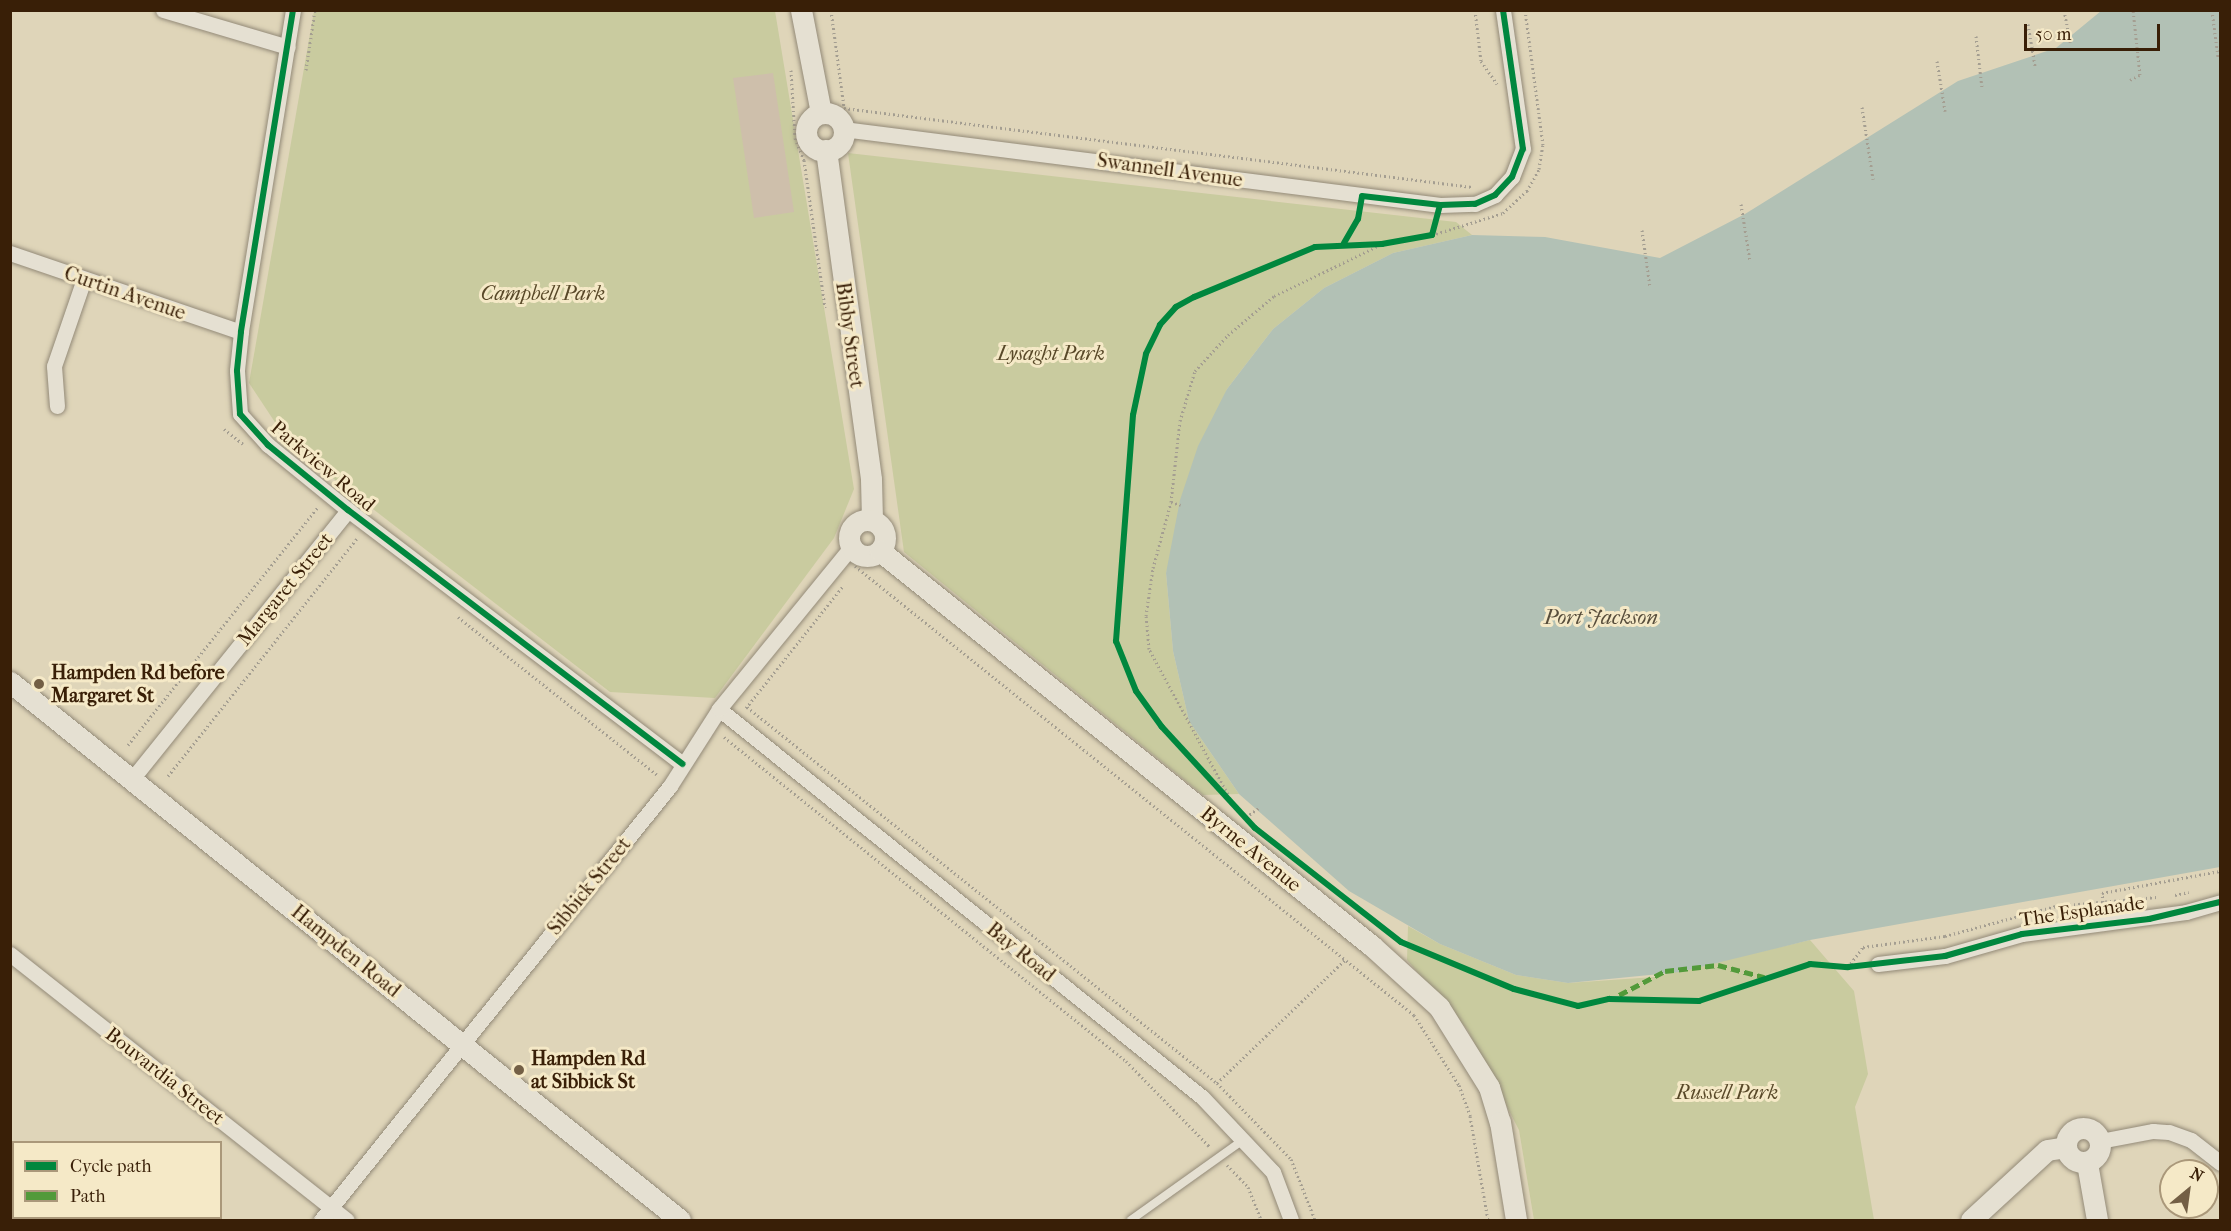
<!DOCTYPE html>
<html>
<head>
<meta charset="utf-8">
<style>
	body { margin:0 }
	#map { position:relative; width:2231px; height:1231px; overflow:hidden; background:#dfd5b9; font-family:"IM FELL French Canon",serif }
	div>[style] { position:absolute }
	.green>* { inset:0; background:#c9cb9f }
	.water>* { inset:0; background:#b2c1b5 }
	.building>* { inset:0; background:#cebfab }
	.path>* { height:3px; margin-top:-1.5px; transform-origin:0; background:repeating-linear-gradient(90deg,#a49e91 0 1.5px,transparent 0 4.5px) }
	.roads { filter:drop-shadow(0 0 2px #938a78) drop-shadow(0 0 2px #938a78) }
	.lane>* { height:8px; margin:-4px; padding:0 4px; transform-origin:4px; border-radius:4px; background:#e5e0d2 }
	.street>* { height:15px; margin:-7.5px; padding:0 7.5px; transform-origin:7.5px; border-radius:7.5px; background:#e5e0d2 }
	.secondary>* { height:21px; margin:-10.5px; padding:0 10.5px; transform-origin:10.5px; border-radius:10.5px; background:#e5e0d2 }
	.secondary>.ring { margin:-10.5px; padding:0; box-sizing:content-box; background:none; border:21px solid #e5e0d2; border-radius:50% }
	.quiet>* { height:4.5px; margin-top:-2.25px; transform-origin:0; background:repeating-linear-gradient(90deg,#529a3a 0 9px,transparent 0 13.5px) }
	.cycleway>* { height:6px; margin:-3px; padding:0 3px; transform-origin:3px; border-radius:3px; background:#00873e }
	.dots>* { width:16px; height:16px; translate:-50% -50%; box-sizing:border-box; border:3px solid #f5e9c7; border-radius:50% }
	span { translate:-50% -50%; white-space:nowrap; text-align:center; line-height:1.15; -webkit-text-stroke:6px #f5e9c7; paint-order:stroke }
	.street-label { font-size:20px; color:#391f07 }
	.park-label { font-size:20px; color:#584828; font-style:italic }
	.poi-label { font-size:20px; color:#391f07; font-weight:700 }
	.left { translate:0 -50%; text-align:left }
	.water-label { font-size:21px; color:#574d3b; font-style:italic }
	.frame { position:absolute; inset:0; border:12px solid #391f07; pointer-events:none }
	.legend { position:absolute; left:12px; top:1141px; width:210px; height:78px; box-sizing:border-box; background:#f5e9c7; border:2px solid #aa987a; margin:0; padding:8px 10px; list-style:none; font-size:18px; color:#391f07 }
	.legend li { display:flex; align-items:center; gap:12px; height:30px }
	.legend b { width:30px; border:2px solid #aa987a }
	.north { position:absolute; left:2159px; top:1159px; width:60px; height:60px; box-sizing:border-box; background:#f5e9c7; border:2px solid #aa987a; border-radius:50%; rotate:29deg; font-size:16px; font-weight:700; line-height:24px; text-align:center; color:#391f07 }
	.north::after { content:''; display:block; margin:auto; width:21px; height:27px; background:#735f45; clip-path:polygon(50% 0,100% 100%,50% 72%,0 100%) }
	.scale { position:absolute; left:2024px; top:24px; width:136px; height:27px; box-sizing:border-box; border:3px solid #391f07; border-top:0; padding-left:8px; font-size:18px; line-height:21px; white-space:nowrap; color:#391f07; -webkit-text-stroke:4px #f5e9c7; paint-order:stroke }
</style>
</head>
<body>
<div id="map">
	<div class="green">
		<i style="clip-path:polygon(314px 11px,775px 11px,854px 489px,834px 538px,715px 698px,610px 692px,290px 445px,249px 383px)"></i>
		<i style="clip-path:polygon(848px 153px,1456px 222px,1472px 235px,1393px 253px,1324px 288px,1273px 329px,1227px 389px,1166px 573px,1173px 651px,1189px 721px,1239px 794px,1203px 795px,904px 552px)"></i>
		<i style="clip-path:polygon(1408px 926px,1440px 944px,1516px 975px,1568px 983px,1654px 977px,1810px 940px,1854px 991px,1868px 1074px,1855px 1107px,1874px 1220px,1534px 1220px,1519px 1130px,1467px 1029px,1407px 960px)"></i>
	</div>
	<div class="water">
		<i style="clip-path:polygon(2101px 11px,2220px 11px,2220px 867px,1810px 940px,1680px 972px,1568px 983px,1516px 975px,1440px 944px,1349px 891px,1239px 794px,1189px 721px,1173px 651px,1166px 573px,1180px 500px,1198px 446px,1227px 389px,1273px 329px,1324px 288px,1393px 253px,1472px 235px,1545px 237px,1660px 258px,1745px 214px,1958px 81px,2056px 48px)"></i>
	</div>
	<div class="building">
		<i style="clip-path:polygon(773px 73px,794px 212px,754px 218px,733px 78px)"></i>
	</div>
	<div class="path">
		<i style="left:737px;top:10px;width:25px"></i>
		<i style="left:831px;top:10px;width:99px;rotate:82.4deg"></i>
		<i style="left:844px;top:108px;width:633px;rotate:7.17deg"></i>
		<i style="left:1475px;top:10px;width:51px;rotate:83.3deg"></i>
		<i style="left:1481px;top:61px;width:28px;rotate:55deg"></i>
		<i style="left:2064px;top:10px;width:33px;rotate:79deg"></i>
		<i style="left:2212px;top:10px;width:47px;rotate:82.7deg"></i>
		<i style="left:2028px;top:24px;width:43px;rotate:80.5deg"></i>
		<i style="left:1976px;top:36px;width:52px;rotate:83.4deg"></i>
		<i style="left:1937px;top:61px;width:51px;rotate:80.9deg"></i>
		<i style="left:306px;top:70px;width:61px;rotate:-81.5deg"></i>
		<i style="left:791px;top:70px;width:68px;rotate:86.6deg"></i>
		<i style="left:795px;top:138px;width:24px;rotate:68deg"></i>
		<i style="left:804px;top:160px;width:149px;rotate:81.9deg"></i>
		<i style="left:2130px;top:80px;width:11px;rotate:-27deg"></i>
		<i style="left:2140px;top:75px;width:65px;rotate:-96.1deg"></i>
		<i style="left:1862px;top:107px;width:73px;rotate:81.3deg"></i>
		<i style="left:1741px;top:204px;width:58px;rotate:81deg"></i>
		<i style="left:1642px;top:230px;width:58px;rotate:82deg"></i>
		<i style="left:1432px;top:235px;width:74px;rotate:-17.2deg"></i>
		<i style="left:1503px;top:213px;width:33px;rotate:-43deg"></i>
		<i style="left:1527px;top:191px;width:25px;rotate:-61deg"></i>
		<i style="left:1539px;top:169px;width:24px;rotate:-81deg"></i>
		<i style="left:1543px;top:145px;width:136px;rotate:-97.6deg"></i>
		<i style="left:224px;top:429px;width:24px;rotate:38deg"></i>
		<i style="left:1171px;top:502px;width:10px;rotate:17deg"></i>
		<i style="left:855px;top:566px;width:717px;rotate:38.77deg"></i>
		<i style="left:1414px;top:1015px;width:83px;rotate:57.3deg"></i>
		<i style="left:1459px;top:1085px;width:33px;rotate:70deg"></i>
		<i style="left:1470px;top:1116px;width:106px;rotate:80.2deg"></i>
		<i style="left:458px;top:617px;width:254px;rotate:38.4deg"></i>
		<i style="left:747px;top:707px;width:602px;rotate:38.66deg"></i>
		<i style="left:1217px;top:1083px;width:106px;rotate:45.8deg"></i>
		<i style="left:1291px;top:1159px;width:66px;rotate:68.5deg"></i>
		<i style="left:746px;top:708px;width:156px;rotate:-51.5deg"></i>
		<i style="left:724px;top:737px;width:516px;rotate:38.87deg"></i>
		<i style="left:1126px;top:1061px;width:120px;rotate:45.7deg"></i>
		<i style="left:128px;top:745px;width:305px;rotate:-51.4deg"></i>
		<i style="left:168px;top:776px;width:304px;rotate:-51.5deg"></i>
		<i style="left:1230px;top:798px;width:170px;rotate:-118.5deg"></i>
		<i style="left:1149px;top:649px;width:33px;rotate:-95deg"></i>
		<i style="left:1146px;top:616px;width:49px;rotate:-81.7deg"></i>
		<i style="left:1153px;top:568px;width:68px;rotate:-74.7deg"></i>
		<i style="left:1171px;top:502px;width:81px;rotate:-83.7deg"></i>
		<i style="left:1180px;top:421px;width:52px;rotate:-73.3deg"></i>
		<i style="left:1195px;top:371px;width:49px;rotate:-47.5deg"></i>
		<i style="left:1228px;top:335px;width:60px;rotate:-40.3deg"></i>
		<i style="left:1274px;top:296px;width:120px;rotate:-25.7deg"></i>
		<i style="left:1246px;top:817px;width:16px;rotate:-35deg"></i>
		<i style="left:2175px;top:895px;width:14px;rotate:-12deg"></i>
		<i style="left:2103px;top:902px;width:9px;rotate:-96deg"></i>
		<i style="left:2102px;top:893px;width:120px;rotate:-10.6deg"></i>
		<i style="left:1848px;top:967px;width:25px;rotate:-53deg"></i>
		<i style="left:1863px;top:947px;width:83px;rotate:-7.6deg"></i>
		<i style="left:1945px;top:936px;width:115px;rotate:-15.1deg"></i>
		<i style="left:2056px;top:906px;width:101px;rotate:-5.1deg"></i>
		<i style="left:1217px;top:1083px;width:178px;rotate:-43.9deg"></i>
		<i style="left:1227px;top:1165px;width:30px;rotate:46deg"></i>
		<i style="left:1248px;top:1187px;width:35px;rotate:68deg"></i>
	</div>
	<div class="roads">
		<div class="lane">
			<i style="left:1131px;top:1220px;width:138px;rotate:-35.5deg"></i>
		</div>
		<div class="street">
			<i style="left:163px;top:10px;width:130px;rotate:16.5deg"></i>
			<i style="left:293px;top:10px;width:326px;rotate:99.2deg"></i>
			<i style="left:241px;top:332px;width:39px;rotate:96deg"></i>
			<i style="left:237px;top:371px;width:43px;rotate:86deg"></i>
			<i style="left:240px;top:414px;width:42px;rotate:47.9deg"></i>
			<i style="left:268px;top:445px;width:103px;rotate:39.1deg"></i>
			<i style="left:348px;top:510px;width:420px;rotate:37.2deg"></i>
			<i style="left:843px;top:129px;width:602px;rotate:7.25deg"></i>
			<i style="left:1440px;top:205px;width:35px;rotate:-2deg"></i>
			<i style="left:1475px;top:204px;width:22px;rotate:-24deg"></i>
			<i style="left:1495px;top:195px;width:25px;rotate:-47deg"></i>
			<i style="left:1512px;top:177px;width:30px;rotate:-69deg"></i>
			<i style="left:1523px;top:149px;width:140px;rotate:-98.2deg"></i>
			<i style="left:10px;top:253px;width:244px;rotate:18.9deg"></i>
			<i style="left:57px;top:406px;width:40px;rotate:-94.3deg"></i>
			<i style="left:54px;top:366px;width:92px;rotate:-71deg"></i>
			<i style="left:719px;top:709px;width:620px;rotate:38.78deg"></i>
			<i style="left:1202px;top:1097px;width:103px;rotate:46.6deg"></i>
			<i style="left:1273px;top:1172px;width:51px;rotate:69.4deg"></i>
			<i style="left:132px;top:779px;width:345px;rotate:-51.2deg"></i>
			<i style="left:10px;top:954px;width:429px;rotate:38.3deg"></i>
			<i style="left:1878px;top:964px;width:67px;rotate:-6.8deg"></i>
			<i style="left:1945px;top:956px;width:80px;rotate:-15.9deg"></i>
			<i style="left:2022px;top:934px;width:165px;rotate:-7.6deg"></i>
			<i style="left:2186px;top:912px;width:35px;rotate:-16deg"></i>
			<i style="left:2100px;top:1141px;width:54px;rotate:-10.7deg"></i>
			<i style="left:2153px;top:1131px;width:16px;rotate:4deg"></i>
			<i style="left:2169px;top:1132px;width:23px;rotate:20deg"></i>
			<i style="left:2191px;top:1140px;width:37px;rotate:38deg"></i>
			<i style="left:321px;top:1220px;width:557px;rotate:-51.2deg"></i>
			<i style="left:670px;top:786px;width:91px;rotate:-57.5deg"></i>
			<i style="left:719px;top:709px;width:209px;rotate:-50.8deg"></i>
		</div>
		<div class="secondary">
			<i style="left:801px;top:10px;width:105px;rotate:79deg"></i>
			<i class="ring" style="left:806px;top:113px;width:17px;height:17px"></i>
			<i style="left:826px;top:150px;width:332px;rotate:82.2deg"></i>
			<i style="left:871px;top:479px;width:41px;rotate:88.6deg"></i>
			<i class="ring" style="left:849px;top:520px;width:15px;height:15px"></i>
			<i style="left:880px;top:551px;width:631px;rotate:38.76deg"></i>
			<i style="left:1372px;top:946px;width:91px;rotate:42.3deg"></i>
			<i style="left:1439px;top:1007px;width:94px;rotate:58deg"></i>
			<i style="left:1489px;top:1087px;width:37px;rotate:73deg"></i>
			<i style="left:1500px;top:1122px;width:99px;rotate:80.7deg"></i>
			<i style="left:10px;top:682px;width:859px;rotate:38.76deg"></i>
			<i class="ring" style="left:2066px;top:1128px;width:13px;height:13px"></i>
			<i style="left:2087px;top:1163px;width:58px;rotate:80deg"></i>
			<i style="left:1971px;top:1220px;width:103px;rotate:-42.6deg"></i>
			<i style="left:2047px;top:1150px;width:19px;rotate:-9deg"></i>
		</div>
	</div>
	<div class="quiet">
		<i style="left:1619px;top:995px;width:52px;rotate:-27.6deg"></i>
		<i style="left:1665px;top:971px;width:53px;rotate:-6.5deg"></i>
		<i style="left:1718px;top:965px;width:48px;rotate:14.6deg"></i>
	</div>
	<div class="cycleway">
		<i style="left:293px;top:10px;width:326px;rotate:99.2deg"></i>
		<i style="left:241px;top:332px;width:39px;rotate:96deg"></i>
		<i style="left:237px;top:371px;width:43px;rotate:86deg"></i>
		<i style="left:240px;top:414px;width:42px;rotate:47.9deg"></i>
		<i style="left:268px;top:445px;width:103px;rotate:39.1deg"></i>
		<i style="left:348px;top:510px;width:420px;rotate:37.2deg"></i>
		<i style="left:1440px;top:205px;width:31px;rotate:105deg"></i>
		<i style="left:1432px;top:235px;width:51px;rotate:169.8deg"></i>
		<i style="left:1382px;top:244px;width:67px;rotate:177.4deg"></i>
		<i style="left:1315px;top:247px;width:131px;rotate:157.5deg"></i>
		<i style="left:1194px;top:297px;width:21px;rotate:151deg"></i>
		<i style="left:1176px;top:307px;width:24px;rotate:132deg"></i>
		<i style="left:1160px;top:325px;width:32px;rotate:116deg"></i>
		<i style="left:1146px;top:354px;width:62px;rotate:102deg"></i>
		<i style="left:1133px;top:415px;width:227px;rotate:94.3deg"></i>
		<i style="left:1116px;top:641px;width:54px;rotate:68.2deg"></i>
		<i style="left:1136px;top:691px;width:44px;rotate:54.2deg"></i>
		<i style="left:1162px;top:727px;width:137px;rotate:47.4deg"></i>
		<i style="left:1255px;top:828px;width:185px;rotate:38deg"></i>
		<i style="left:1401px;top:942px;width:122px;rotate:22.6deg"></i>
		<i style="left:1514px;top:989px;width:66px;rotate:14.9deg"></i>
		<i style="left:1578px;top:1006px;width:32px;rotate:-13deg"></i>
		<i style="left:1609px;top:999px;width:90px;rotate:1.3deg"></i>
		<i style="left:1699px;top:1001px;width:117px;rotate:-18.4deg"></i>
		<i style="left:1810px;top:964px;width:38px;rotate:5deg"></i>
		<i style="left:1848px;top:967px;width:98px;rotate:-6.5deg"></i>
		<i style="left:1945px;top:956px;width:80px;rotate:-15.9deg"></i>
		<i style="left:2022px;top:934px;width:128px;rotate:-6.7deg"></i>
		<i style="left:2149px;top:919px;width:73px;rotate:-13.5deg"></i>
		<i style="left:1344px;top:243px;width:28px;rotate:-60deg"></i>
		<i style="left:1358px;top:219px;width:23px;rotate:-80deg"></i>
		<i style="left:1362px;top:196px;width:79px;rotate:6.6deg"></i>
		<i style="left:1440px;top:205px;width:35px;rotate:-2deg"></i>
		<i style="left:1475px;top:204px;width:22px;rotate:-24deg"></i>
		<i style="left:1495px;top:195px;width:25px;rotate:-47deg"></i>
		<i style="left:1512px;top:177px;width:30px;rotate:-69deg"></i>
		<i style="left:1523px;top:149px;width:140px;rotate:-98.2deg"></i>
	</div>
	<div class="dots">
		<i style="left:39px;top:684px;background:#735f45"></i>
		<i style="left:519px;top:1070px;background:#735f45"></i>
	</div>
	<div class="street-label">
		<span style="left:1170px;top:170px;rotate:8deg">Swannell Avenue</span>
		<span style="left:125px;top:293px;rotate:19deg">Curtin Avenue</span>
		<span style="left:850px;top:335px;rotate:82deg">Bibby Street</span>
		<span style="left:323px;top:466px;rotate:40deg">Parkview Road</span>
		<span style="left:285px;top:589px;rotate:-51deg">Margaret Street</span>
		<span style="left:1251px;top:849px;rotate:39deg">Byrne Avenue</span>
		<span style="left:589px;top:886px;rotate:-51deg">Sibbick Street</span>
		<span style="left:2082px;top:911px;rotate:-8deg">The Esplanade</span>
		<span style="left:346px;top:951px;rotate:39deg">Hampden Road</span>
		<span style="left:1021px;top:952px;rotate:39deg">Bay Road</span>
		<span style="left:165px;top:1076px;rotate:38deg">Bouvardia Street</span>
	</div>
	<div class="park-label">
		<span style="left:543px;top:293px">Campbell Park</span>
		<span style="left:1051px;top:353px">Lysaght Park</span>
		<span style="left:1727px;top:1092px">Russell Park</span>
	</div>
	<div class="poi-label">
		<span class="left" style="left:51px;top:684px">Hampden Rd before<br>Margaret St</span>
		<span class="left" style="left:531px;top:1070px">Hampden Rd<br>at Sibbick St</span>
	</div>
	<div class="water-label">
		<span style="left:1601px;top:617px">Port Jackson</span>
	</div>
	<div class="frame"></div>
	<ul class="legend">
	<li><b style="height:8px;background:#00873e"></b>Cycle path</li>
	<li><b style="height:8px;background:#529a3a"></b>Path</li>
	</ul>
	<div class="north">N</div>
	<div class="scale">50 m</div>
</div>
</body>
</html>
